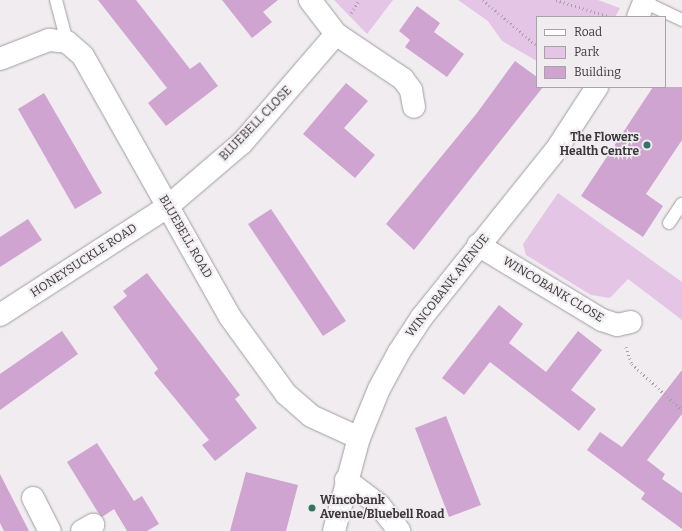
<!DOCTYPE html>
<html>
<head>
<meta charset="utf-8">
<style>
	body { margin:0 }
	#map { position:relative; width:682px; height:531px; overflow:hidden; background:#f0ecf0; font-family:Bitter,serif }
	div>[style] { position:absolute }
	.green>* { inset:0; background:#e4c5e5 }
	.building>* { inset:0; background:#cfa4d0 }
	.path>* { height:2.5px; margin-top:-1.25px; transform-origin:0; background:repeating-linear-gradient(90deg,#a5a2a5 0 1px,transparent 0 4px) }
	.roads { filter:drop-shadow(0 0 1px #a19da1) drop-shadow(0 0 1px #a19da1) }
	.service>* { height:12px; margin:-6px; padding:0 6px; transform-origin:6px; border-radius:6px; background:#fff }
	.minor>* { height:22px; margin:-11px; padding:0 11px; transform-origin:11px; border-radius:11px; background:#fff }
	.dots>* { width:11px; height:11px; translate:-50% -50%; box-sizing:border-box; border:2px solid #f0ecf0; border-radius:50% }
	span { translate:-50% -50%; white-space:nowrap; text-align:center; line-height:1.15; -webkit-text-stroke:3.5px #f0ecf0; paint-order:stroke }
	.street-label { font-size:12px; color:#3a383a }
	.poi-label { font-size:12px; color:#3a383a; font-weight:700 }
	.right { translate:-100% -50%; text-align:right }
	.left { translate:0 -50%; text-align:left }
	.legend { position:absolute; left:536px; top:16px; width:130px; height:72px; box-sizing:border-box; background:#f0ecf0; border:1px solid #a7a4a7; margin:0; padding:5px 7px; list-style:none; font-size:12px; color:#3a383a }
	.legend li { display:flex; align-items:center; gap:8px; height:20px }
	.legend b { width:20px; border:1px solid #a7a4a7 }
</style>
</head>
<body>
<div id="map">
	<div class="green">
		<i style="clip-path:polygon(334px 0,393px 0,367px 34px)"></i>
		<i style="clip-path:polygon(458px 0,598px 0,620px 8px,615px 17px,537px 17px,537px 61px,502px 41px,488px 21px)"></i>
		<i style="clip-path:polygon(558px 193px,682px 282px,682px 320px,628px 279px,610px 298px,591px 295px,526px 255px,523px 244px)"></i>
	</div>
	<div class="building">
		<i style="clip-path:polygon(98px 0,136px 0,190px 69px,200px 62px,218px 86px,166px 126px,148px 103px,167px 88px)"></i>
		<i style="clip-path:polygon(222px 0,278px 0,263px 12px,272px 22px,252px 38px)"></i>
		<i style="clip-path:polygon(417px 6px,440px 23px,434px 32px,464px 54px,447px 77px,405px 47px,410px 40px,399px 31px)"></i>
		<i style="clip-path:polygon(515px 61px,537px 77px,537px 87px,543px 87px,414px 250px,386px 224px,477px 113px)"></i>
		<i style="clip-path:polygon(346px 83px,368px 101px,344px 128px,375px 155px,355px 178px,303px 134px)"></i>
		<i style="clip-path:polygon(653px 87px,682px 87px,682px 140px,646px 194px,663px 206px,643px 237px,581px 196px)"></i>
		<i style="clip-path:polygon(44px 93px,102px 193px,75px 209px,18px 109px)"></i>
		<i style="clip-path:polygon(271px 209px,346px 321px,323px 336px,248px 224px)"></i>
		<i style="clip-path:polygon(28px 219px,42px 240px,0 267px,0 237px)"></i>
		<i style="clip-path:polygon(147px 273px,240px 395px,235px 399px,257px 428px,215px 461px,202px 445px,209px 440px,154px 373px,158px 369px,113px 307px,127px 296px,123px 291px)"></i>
		<i style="clip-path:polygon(499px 305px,523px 324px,509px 343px,546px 372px,578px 331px,602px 350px,571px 390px,596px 409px,579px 431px,490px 362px,464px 395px,442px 378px)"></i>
		<i style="clip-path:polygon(62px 331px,78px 354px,0 410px,0 374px)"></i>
		<i style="clip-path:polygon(682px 370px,682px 414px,647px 460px,665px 474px,662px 479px,682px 493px,682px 529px,641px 499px,645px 493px,587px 450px,600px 432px,622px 447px)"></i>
		<i style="clip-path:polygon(446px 416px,481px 505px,449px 517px,415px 428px)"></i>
		<i style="clip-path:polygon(97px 443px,134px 501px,142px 496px,159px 524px,147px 531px,127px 531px,114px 509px,102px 517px,99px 514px,67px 462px)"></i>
		<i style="clip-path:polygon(246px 472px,298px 485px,286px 531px,230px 531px)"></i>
		<i style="clip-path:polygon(0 474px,29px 531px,4px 531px,0 523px)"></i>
	</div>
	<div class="path">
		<i style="left:483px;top:0;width:71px;rotate:40.4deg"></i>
		<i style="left:556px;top:0;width:58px;rotate:17.2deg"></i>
		<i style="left:351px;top:13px;width:15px;rotate:-58deg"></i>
		<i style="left:626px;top:347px;width:18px;rotate:71deg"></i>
		<i style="left:632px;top:364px;width:68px;rotate:42.6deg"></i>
	</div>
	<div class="roads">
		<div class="service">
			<i style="left:56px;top:0;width:43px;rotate:75.3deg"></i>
			<i style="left:644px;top:2px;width:42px;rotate:25.3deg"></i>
			<i style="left:669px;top:223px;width:23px;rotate:-56deg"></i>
		</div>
		<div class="minor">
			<i style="left:310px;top:0;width:43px;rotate:52.6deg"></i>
			<i style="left:336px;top:34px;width:81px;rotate:33.9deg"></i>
			<i style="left:403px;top:79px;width:14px;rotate:54deg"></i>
			<i style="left:411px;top:90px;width:17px;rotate:80deg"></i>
			<i style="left:638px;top:17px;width:18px;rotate:-68deg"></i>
			<i style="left:0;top:59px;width:53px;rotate:-21.2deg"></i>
			<i style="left:49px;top:40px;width:18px;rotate:6deg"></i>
			<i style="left:67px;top:42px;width:21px;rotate:41deg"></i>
			<i style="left:83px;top:56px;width:300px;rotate:60.6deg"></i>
			<i style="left:230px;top:317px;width:95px;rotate:54deg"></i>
			<i style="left:286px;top:394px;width:33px;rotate:41deg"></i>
			<i style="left:311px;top:416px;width:53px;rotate:24.6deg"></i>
			<i style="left:478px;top:245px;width:145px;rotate:31.2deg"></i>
			<i style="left:602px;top:320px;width:16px;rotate:18deg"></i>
			<i style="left:617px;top:325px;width:14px;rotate:-12deg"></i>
			<i style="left:0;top:315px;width:199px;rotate:-32.9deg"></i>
			<i style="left:167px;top:207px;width:99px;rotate:-40.5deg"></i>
			<i style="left:242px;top:143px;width:144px;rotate:-49.2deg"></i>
			<i style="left:346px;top:480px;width:41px;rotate:37.1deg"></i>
			<i style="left:379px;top:505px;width:33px;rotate:52deg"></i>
			<i style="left:33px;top:498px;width:37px;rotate:63deg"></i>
			<i style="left:82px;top:531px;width:13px;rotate:-29deg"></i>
			<i style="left:334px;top:531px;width:96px;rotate:-75deg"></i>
			<i style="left:359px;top:438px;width:53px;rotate:-67.8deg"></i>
			<i style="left:379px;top:389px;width:42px;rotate:-61.6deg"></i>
			<i style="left:399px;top:352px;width:42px;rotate:-56.7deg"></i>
			<i style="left:422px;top:317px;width:218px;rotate:-51.3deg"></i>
			<i style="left:558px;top:147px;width:72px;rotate:-57deg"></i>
		</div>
	</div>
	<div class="dots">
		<i style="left:647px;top:145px;background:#327465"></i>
		<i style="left:312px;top:508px;background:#327465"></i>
	</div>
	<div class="street-label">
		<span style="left:256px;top:124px;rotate:-46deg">BLUEBELL CLOSE</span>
		<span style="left:185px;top:237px;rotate:60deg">BLUEBELL ROAD</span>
		<span style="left:84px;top:261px;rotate:-33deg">HONEYSUCKLE ROAD</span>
		<span style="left:448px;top:286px;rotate:-52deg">WINCOBANK AVENUE</span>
		<span style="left:553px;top:290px;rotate:31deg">WINCOBANK CLOSE</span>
	</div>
	<div class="poi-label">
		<span class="right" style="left:639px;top:145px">The Flowers<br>Health Centre</span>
		<span class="left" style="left:320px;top:508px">Wincobank<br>Avenue/Bluebell Road</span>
	</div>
	<ul class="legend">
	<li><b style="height:5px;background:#fff"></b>Road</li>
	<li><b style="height:11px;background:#e4c5e5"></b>Park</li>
	<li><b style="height:11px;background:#cfa4d0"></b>Building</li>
	</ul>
</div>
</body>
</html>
